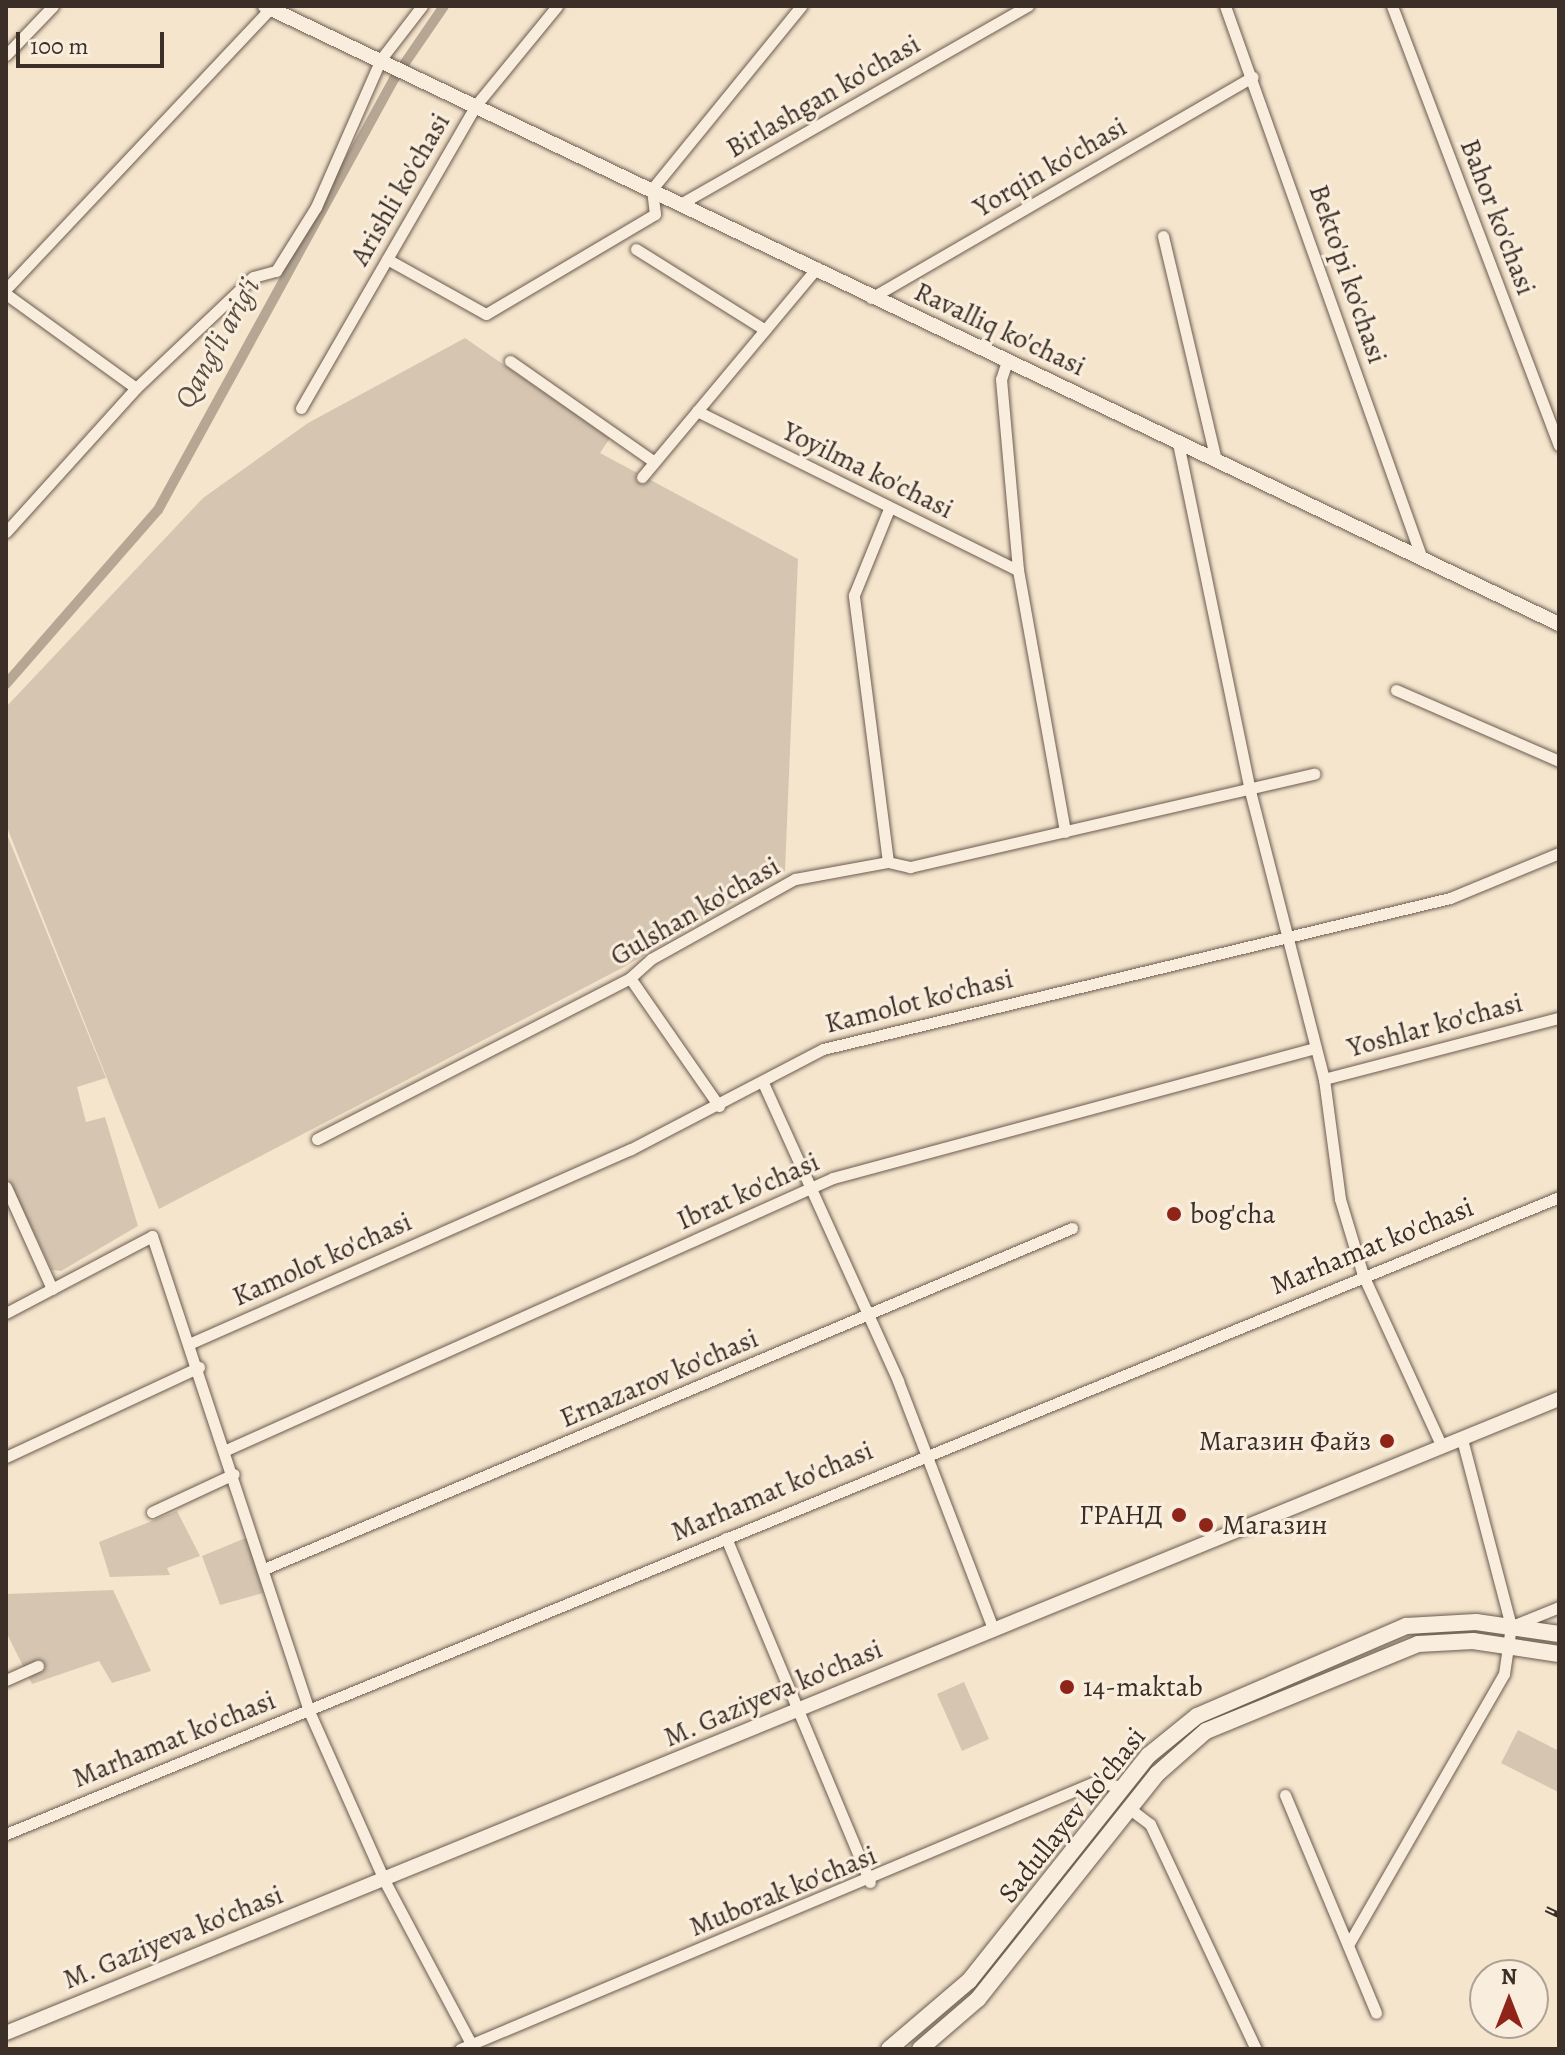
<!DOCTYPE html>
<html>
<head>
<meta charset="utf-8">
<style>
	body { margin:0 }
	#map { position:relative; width:1565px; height:2055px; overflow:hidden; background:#f6e5cd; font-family:Alegreya,serif }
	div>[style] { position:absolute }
	.green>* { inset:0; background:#d6c6b1 }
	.canal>* { height:10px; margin:-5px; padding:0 5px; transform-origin:5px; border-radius:5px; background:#b6a795 }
	.roads { filter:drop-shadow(0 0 2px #6a5c50) drop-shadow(0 0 2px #6a5c50) }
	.minor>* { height:11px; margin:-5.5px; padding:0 5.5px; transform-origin:5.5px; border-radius:5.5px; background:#f9eede }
	.tertiary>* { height:14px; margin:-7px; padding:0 7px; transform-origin:7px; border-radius:7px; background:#f9eede }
	.secondary>* { height:16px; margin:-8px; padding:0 8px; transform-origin:8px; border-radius:8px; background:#f9eede }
	.rail>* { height:6px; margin-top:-3px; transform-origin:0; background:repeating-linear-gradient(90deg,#f9eede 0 9px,#3b2f27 0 18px); box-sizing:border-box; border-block:2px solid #3b2f27 }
	.dots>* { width:22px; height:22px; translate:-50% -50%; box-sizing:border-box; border:4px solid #f9eede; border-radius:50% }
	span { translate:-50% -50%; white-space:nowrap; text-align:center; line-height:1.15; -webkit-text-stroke:6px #f9eede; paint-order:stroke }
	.street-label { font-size:28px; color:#3b2f27 }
	.poi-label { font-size:28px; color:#3b2f27 }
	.left { translate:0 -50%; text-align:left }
	.right { translate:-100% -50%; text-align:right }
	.water-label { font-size:30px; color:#5a4d42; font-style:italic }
	.frame { position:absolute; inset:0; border:8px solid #3b2f27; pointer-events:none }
	.north { position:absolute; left:1469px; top:1959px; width:80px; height:80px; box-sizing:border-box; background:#f9eede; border:2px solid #ada295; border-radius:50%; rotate:0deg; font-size:22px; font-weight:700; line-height:32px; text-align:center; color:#3b2f27 }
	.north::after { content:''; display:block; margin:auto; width:28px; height:36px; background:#8f2418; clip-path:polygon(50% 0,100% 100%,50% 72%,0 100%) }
	.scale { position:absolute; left:16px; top:32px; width:148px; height:36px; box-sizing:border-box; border:4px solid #3b2f27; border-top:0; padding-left:10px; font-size:24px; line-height:28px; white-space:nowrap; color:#3b2f27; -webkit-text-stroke:6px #f9eede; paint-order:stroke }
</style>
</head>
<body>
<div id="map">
	<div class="green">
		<i style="clip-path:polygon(465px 338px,610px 438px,600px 453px,798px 559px,785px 871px,624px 967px,159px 1209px,6px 825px,6px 707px,203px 498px,308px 423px)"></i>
		<i style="clip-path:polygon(6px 832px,106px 1078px,77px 1087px,86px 1122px,105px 1117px,138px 1226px,61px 1271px,52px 1270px,6px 1175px)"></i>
		<i style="clip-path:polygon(177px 1511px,200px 1556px,167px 1568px,170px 1575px,110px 1577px,99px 1542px)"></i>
		<i style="clip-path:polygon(248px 1537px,263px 1593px,220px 1605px,202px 1556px)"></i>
		<i style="clip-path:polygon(113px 1590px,151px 1671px,112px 1683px,99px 1661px,32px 1684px,6px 1632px,6px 1594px)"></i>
		<i style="clip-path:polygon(964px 1682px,989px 1739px,962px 1751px,937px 1694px)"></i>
		<i style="clip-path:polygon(1518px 1730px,1559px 1751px,1558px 1792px,1501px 1763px)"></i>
	</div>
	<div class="canal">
		<i style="left:6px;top:684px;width:231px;rotate:-48.9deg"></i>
		<i style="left:158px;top:510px;width:491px;rotate:-61.3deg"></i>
		<i style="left:394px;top:79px;width:88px;rotate:-55.6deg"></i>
	</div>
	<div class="roads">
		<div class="minor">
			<i style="left:1225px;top:6px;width:587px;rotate:70.39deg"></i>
			<i style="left:1392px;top:6px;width:470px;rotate:69.2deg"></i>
			<i style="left:6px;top:55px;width:68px;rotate:-46.2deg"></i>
			<i style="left:682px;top:203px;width:398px;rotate:-29.7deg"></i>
			<i style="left:1163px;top:236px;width:231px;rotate:76.7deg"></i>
			<i style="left:636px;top:249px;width:152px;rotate:32.1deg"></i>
			<i style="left:387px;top:259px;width:113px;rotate:29.1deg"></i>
			<i style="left:486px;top:314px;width:196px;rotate:-30.6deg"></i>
			<i style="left:655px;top:214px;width:25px;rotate:-97deg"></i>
			<i style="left:652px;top:189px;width:236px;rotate:-50.8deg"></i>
			<i style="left:6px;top:289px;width:386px;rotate:-46.7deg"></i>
			<i style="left:6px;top:294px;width:160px;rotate:35.9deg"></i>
			<i style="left:136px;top:388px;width:194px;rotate:132.1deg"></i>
			<i style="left:871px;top:298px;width:441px;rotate:-30.1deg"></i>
			<i style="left:510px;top:361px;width:176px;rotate:35deg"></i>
			<i style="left:1007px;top:361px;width:19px;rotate:108deg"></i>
			<i style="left:1001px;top:379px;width:192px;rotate:84.9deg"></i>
			<i style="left:1018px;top:570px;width:266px;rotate:79.8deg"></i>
			<i style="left:136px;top:388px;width:161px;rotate:-43.5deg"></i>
			<i style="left:253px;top:277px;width:24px;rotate:-15deg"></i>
			<i style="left:276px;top:271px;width:75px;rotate:-58deg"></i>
			<i style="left:316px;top:207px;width:162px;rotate:-66.3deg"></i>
			<i style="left:381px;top:59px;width:67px;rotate:-52.3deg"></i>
			<i style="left:301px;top:408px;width:350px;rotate:-60deg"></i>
			<i style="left:476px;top:105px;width:128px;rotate:-50.7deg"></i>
			<i style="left:697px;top:411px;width:358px;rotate:26.4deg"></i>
			<i style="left:1178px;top:443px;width:351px;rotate:78.3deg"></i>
			<i style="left:1249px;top:787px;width:301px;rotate:75.6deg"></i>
			<i style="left:1324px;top:1079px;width:121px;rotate:82.4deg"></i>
			<i style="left:1340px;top:1199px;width:79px;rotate:73.2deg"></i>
			<i style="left:1363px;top:1275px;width:189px;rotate:65.3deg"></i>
			<i style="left:642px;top:477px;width:273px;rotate:-50.1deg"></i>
			<i style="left:1396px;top:690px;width:178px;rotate:23.5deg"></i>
			<i style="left:888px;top:862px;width:269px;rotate:-97.3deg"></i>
			<i style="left:854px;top:595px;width:93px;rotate:-67.9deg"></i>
			<i style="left:630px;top:978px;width:156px;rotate:55.2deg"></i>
			<i style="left:1324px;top:1079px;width:243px;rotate:-14.6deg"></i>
			<i style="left:764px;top:1085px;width:325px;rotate:65.6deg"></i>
			<i style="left:898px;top:1381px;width:266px;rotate:69deg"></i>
			<i style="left:317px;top:1139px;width:352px;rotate:-27.2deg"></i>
			<i style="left:630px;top:978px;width:28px;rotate:-42deg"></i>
			<i style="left:651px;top:959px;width:165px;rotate:-29.1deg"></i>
			<i style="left:795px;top:879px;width:95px;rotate:-10.4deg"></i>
			<i style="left:888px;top:862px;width:23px;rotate:13deg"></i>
			<i style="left:910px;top:867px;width:415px;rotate:-13deg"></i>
			<i style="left:6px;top:1187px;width:112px;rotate:65.7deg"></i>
			<i style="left:6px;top:1313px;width:165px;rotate:-27.8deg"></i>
			<i style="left:152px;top:1236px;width:498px;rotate:71.7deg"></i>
			<i style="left:308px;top:1709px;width:187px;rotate:66deg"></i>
			<i style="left:384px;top:1880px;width:191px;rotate:62deg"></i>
			<i style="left:191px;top:1343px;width:481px;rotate:-23.8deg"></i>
			<i style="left:631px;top:1149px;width:216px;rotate:-27.5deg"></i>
			<i style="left:823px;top:1049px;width:645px;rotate:-13.54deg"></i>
			<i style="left:1450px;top:898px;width:118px;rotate:-22.4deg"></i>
			<i style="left:226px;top:1450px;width:665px;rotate:-24.14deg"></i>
			<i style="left:833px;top:1178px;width:499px;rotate:-15.1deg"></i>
			<i style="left:6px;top:1457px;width:213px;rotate:-25deg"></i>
			<i style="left:152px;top:1512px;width:90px;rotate:-24.9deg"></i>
			<i style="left:726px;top:1538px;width:373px;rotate:67.3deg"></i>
			<i style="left:264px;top:1569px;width:877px;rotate:-22.88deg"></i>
			<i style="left:1512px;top:1626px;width:51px;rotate:-22deg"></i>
			<i style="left:6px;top:1680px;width:35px;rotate:-24deg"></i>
			<i style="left:1285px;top:1795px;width:236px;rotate:67.3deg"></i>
			<i style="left:1130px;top:1809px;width:25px;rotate:37deg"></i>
			<i style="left:1150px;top:1824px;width:249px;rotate:64.8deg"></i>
			<i style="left:6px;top:1834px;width:1679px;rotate:-22.3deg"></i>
			<i style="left:1348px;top:1945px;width:313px;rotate:-60.1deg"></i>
			<i style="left:1504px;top:1674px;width:49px;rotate:-81.7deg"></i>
			<i style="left:1511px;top:1626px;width:193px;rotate:-104.7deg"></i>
			<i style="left:460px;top:2049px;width:689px;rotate:-22.81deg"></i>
			<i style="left:1095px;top:1782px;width:27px;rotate:10deg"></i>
		</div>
		<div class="tertiary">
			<i style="left:265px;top:6px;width:1434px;rotate:25.53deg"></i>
			<i style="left:6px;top:2033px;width:1677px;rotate:-22.21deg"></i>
		</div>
		<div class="secondary">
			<i style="left:889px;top:2049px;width:105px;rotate:-40.4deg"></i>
			<i style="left:969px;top:1981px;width:289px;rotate:-51.5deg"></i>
			<i style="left:1149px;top:1755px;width:62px;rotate:-39.1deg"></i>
			<i style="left:1197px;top:1716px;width:228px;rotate:-23.3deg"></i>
			<i style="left:1406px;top:1626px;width:70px;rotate:-3.3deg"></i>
			<i style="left:1476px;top:1622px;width:84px;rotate:8.2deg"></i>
			<i style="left:920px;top:2049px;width:77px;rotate:-40.8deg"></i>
			<i style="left:978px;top:1999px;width:288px;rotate:-51.5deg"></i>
			<i style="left:1157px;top:1774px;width:65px;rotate:-41.3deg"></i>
			<i style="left:1206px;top:1731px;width:229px;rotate:-22.3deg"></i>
			<i style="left:1418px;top:1644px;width:55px;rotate:-3.1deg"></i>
			<i style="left:1473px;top:1641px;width:87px;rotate:8.6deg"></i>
		</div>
	</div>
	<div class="rail">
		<i style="left:1546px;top:1909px;width:14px;rotate:25deg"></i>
	</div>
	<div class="dots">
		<i style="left:1174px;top:1214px;background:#8f2418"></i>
		<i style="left:1387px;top:1441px;background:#8f2418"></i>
		<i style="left:1179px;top:1515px;background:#8f2418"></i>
		<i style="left:1206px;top:1525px;background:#8f2418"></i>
		<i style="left:1067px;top:1687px;background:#8f2418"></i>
	</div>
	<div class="street-label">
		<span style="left:823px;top:96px;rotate:-30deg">Birlashgan ko'chasi</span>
		<span style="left:1050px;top:167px;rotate:-30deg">Yorqin ko'chasi</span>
		<span style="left:400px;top:189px;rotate:-60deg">Arishli ko'chasi</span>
		<span style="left:1498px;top:217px;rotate:69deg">Bahor ko'chasi</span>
		<span style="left:1348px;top:274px;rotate:71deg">Bekto'pi ko'chasi</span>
		<span style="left:1000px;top:329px;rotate:25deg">Ravalliq ko'chasi</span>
		<span style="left:868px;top:470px;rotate:26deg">Yoyilma ko'chasi</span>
		<span style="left:695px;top:911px;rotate:-30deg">Gulshan ko'chasi</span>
		<span style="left:919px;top:1001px;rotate:-14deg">Kamolot ko'chasi</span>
		<span style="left:1435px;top:1025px;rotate:-15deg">Yoshlar ko'chasi</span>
		<span style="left:748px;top:1191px;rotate:-24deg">Ibrat ko'chasi</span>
		<span style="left:1372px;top:1246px;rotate:-22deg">Marhamat ko'chasi</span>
		<span style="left:322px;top:1259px;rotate:-24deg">Kamolot ko'chasi</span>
		<span style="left:659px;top:1378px;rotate:-23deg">Ernazarov ko'chasi</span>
		<span style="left:772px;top:1491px;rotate:-23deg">Marhamat ko'chasi</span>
		<span style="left:773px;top:1693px;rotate:-23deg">M. Gaziyeva ko'chasi</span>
		<span style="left:174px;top:1739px;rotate:-22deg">Marhamat ko'chasi</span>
		<span style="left:1072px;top:1815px;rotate:-51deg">Sadullayev ko'chasi</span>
		<span style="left:783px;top:1891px;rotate:-22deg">Muborak ko'chasi</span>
		<span style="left:173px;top:1937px;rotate:-22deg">M. Gaziyeva ko'chasi</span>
	</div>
	<div class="poi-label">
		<span class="left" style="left:1190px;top:1214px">bog'cha</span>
		<span class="right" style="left:1371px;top:1441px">Магазин Файз</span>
		<span class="right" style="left:1163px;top:1515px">ГРАНД</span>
		<span class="left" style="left:1222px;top:1525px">Магазин</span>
		<span class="left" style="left:1083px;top:1687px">14-maktab</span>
	</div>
	<div class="water-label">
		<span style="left:217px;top:343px;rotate:-61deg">Qang'li arig'i</span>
	</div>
	<div class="frame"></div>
	<div class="north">N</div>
	<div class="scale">100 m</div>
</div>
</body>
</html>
